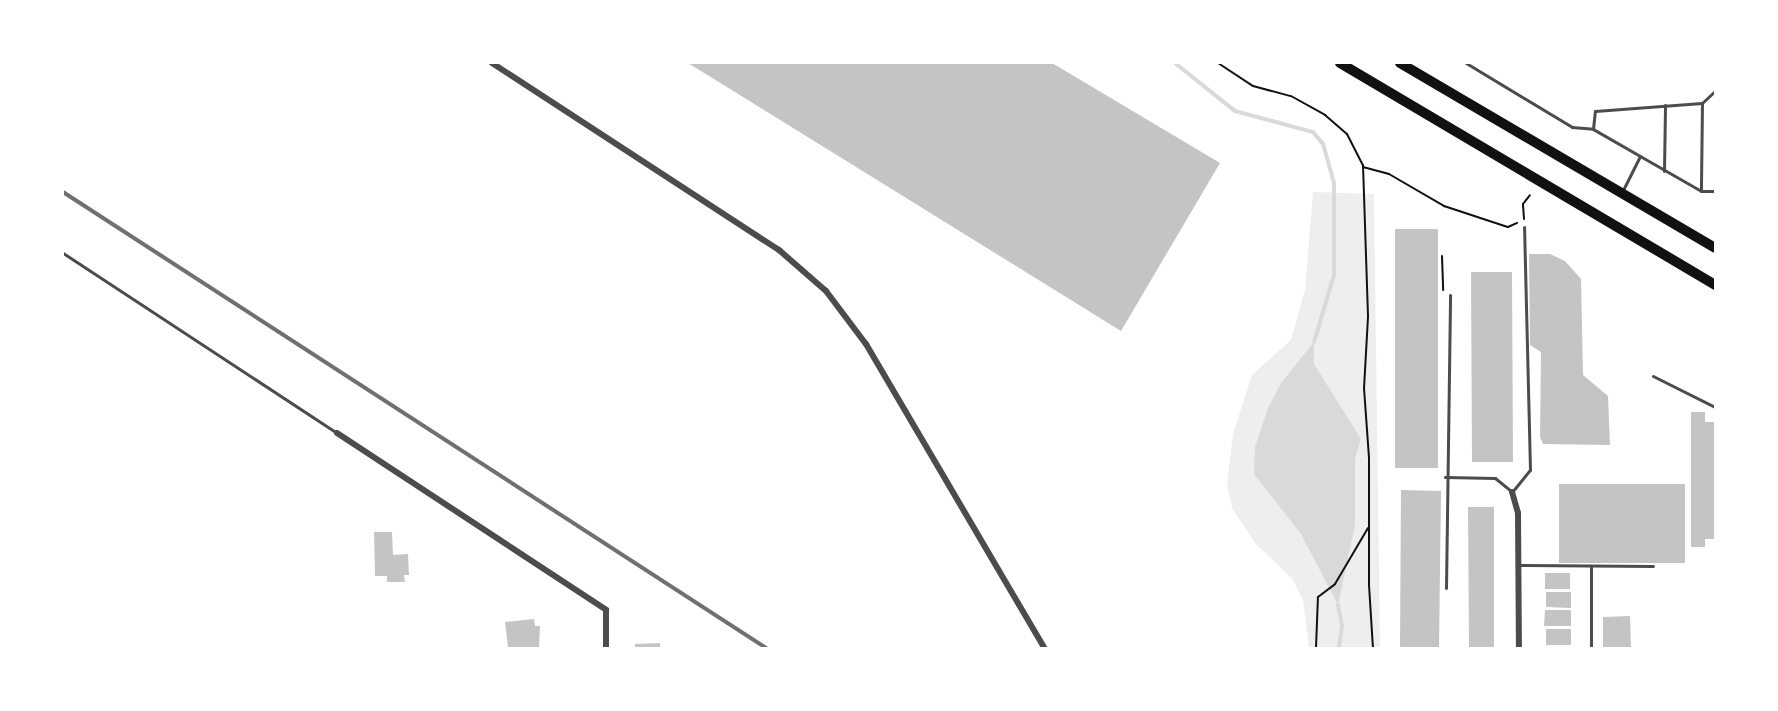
<!DOCTYPE html>
<html>
<head>
<meta charset="utf-8">
<style>
	body { margin:0 }
	#map { position:relative; width:1778px; height:711px; overflow:hidden; background:#fff; font-family:"Titillium Web",sans-serif }
	div>[style] { position:absolute }
	.green>* { inset:0; background:#eee }
	.water>* { inset:0; background:#d9d9d9 }
	.stream>* { height:4px; margin:-2px; padding:0 2px; transform-origin:2px; border-radius:2px; background:#d9d9d9 }
	.building>* { inset:0; background:#c4c4c4 }
	.path>* { height:2px; margin:-1px; padding:0 1px; transform-origin:1px; border-radius:1px; background:#111 }
	.service>* { height:3px; margin:-1.5px; padding:0 1.5px; transform-origin:1.5px; border-radius:1.5px; background:#4c4c4c }
	.minor>* { height:6px; margin:-3px; padding:0 3px; transform-origin:3px; border-radius:3px; background:#4c4c4c }
	.trunk>* { height:10px; margin:-5px; padding:0 5px; transform-origin:5px; border-radius:5px; background:#111 }
	.rail>* { height:4px; margin:-2px; padding:0 2px; transform-origin:2px; border-radius:2px; background:#707070 }
	span { translate:-50% -50%; white-space:nowrap; text-align:center; line-height:1.15; -webkit-text-stroke:6px #fff; paint-order:stroke }
	.frame { position:absolute; inset:0; border:64px solid #fff; pointer-events:none }
</style>
</head>
<body>
<div id="map">
	<div class="green">
		<i style="clip-path:polygon(1313px 192px,1374px 194px,1380px 648px,1309px 648px,1303px 600px,1293px 580px,1255px 543px,1232px 508px,1227px 483px,1233px 434px,1252px 375px,1291px 340px,1305px 290px)"></i>
	</div>
	<div class="water">
		<i style="clip-path:polygon(1314px 342px,1314px 364px,1361px 439px,1355px 458px,1355px 525px,1338px 605px,1301px 534px,1254px 474px,1255px 447px,1268px 408px,1281px 383px)"></i>
	</div>
	<div class="stream">
		<i style="left:1175px;top:63px;width:77px;rotate:38.7deg"></i>
		<i style="left:1235px;top:111px;width:81px;rotate:15.1deg"></i>
		<i style="left:1313px;top:132px;width:16px;rotate:50deg"></i>
		<i style="left:1323px;top:144px;width:41px;rotate:74.2deg"></i>
		<i style="left:1334px;top:183px;width:92px;rotate:90deg"></i>
		<i style="left:1334px;top:275px;width:70px;rotate:106.6deg"></i>
		<i style="left:1338px;top:605px;width:21px;rotate:79deg"></i>
		<i style="left:1342px;top:626px;width:22px;rotate:98deg"></i>
	</div>
	<div class="building">
		<i style="clip-path:polygon(688px 63px,1052px 63px,1220px 163px,1121px 331px)"></i>
		<i style="clip-path:polygon(1395px 229px,1438px 229px,1438px 468px,1395px 468px)"></i>
		<i style="clip-path:polygon(1529px 254px,1550px 254px,1565px 261px,1581px 279px,1583px 375px,1608px 396px,1610px 445px,1543px 444px,1540px 437px,1541px 352px,1530px 345px)"></i>
		<i style="clip-path:polygon(1471px 272px,1512px 272px,1513px 462px,1472px 462px)"></i>
		<i style="clip-path:polygon(1691px 412px,1705px 412px,1705px 422px,1715px 422px,1715px 539px,1705px 539px,1705px 547px,1691px 547px)"></i>
		<i style="clip-path:polygon(1559px 484px,1685px 484px,1685px 563px,1559px 563px)"></i>
		<i style="clip-path:polygon(1401px 490px,1441px 491px,1439px 648px,1400px 648px)"></i>
		<i style="clip-path:polygon(1468px 507px,1494px 507px,1494px 648px,1469px 648px)"></i>
		<i style="clip-path:polygon(374px 532px,392px 532px,393px 555px,408px 554px,409px 575px,404px 575px,405px 582px,387px 582px,387px 576px,375px 576px)"></i>
		<i style="clip-path:polygon(1545px 573px,1570px 573px,1570px 589px,1545px 589px)"></i>
		<i style="clip-path:polygon(1546px 592px,1571px 592px,1571px 608px,1546px 607px)"></i>
		<i style="clip-path:polygon(1545px 610px,1571px 610px,1571px 626px,1544px 626px)"></i>
		<i style="clip-path:polygon(1630px 616px,1631px 648px,1603px 648px,1603px 617px)"></i>
		<i style="clip-path:polygon(534px 619px,535px 626px,540px 626px,539px 648px,508px 647px,505px 622px)"></i>
		<i style="clip-path:polygon(1546px 629px,1571px 629px,1571px 645px,1546px 645px)"></i>
		<i style="clip-path:polygon(660px 643px,660px 648px,635px 648px,635px 644px)"></i>
	</div>
	<div class="path">
		<i style="left:1218px;top:63px;width:42px;rotate:33.3deg"></i>
		<i style="left:1253px;top:86px;width:39px;rotate:15deg"></i>
		<i style="left:1291px;top:96px;width:39px;rotate:29deg"></i>
		<i style="left:1325px;top:115px;width:29px;rotate:41deg"></i>
		<i style="left:1347px;top:134px;width:35px;rotate:63deg"></i>
		<i style="left:1363px;top:165px;width:152px;rotate:88.1deg"></i>
		<i style="left:1368px;top:317px;width:71px;rotate:93.2deg"></i>
		<i style="left:1364px;top:388px;width:70px;rotate:85.9deg"></i>
		<i style="left:1369px;top:458px;width:127px;rotate:90deg"></i>
		<i style="left:1369px;top:585px;width:63px;rotate:86.4deg"></i>
		<i style="left:1363px;top:167px;width:27px;rotate:15deg"></i>
		<i style="left:1389px;top:174px;width:64px;rotate:30.2deg"></i>
		<i style="left:1444px;top:206px;width:67px;rotate:18.2deg"></i>
		<i style="left:1508px;top:227px;width:10px;rotate:-24deg"></i>
		<i style="left:1524px;top:219px;width:15px;rotate:-94deg"></i>
		<i style="left:1523px;top:204px;width:11px;rotate:-52deg"></i>
		<i style="left:1442px;top:256px;width:34px;rotate:88deg"></i>
		<i style="left:1316px;top:648px;width:51px;rotate:-87.8deg"></i>
		<i style="left:1318px;top:597px;width:21px;rotate:-37deg"></i>
		<i style="left:1335px;top:584px;width:65px;rotate:-59.5deg"></i>
	</div>
	<div class="service">
		<i style="left:1466px;top:63px;width:124px;rotate:31.1deg"></i>
		<i style="left:1572px;top:127px;width:21px;rotate:5deg"></i>
		<i style="left:1702px;top:103px;width:18px;rotate:-43deg"></i>
		<i style="left:1640px;top:156px;width:70px;rotate:29.8deg"></i>
		<i style="left:1664px;top:171px;width:66px;rotate:-89.1deg"></i>
		<i style="left:1622px;top:192px;width:40px;rotate:-63.4deg"></i>
		<i style="left:1640px;top:156px;width:54px;rotate:-150.1deg"></i>
		<i style="left:1593px;top:129px;width:18px;rotate:-84deg"></i>
		<i style="left:1595px;top:111px;width:107px;rotate:-4.3deg"></i>
		<i style="left:1702px;top:103px;width:88px;rotate:90.7deg"></i>
		<i style="left:1701px;top:191px;width:14px"></i>
		<i style="left:63px;top:253px;width:326px;rotate:33.3deg"></i>
		<i style="left:1653px;top:376px;width:69px;rotate:26.6deg"></i>
		<i style="left:1445px;top:477px;width:50px;rotate:1.1deg"></i>
		<i style="left:1495px;top:478px;width:22px;rotate:39deg"></i>
		<i style="left:1512px;top:492px;width:28px;rotate:-51deg"></i>
		<i style="left:1530px;top:470px;width:243px;rotate:-91.4deg"></i>
		<i style="left:1520px;top:565px;width:133px;rotate:0.4deg"></i>
		<i style="left:1591px;top:566px;width:82px;rotate:90deg"></i>
		<i style="left:1446px;top:588px;width:293px;rotate:-89.2deg"></i>
	</div>
	<div class="minor">
		<i style="left:492px;top:63px;width:343px;rotate:33.1deg"></i>
		<i style="left:779px;top:250px;width:62px;rotate:41.1deg"></i>
		<i style="left:826px;top:291px;width:66px;rotate:53deg"></i>
		<i style="left:866px;top:344px;width:352px;rotate:59.6deg"></i>
		<i style="left:337px;top:433px;width:322px;rotate:33.3deg"></i>
		<i style="left:606px;top:610px;width:38px;rotate:90deg"></i>
		<i style="left:1512px;top:492px;width:22px;rotate:74deg"></i>
		<i style="left:1518px;top:513px;width:135px;rotate:89.6deg"></i>
	</div>
	<div class="trunk">
		<i style="left:1340px;top:63px;width:436px;rotate:30.6deg"></i>
		<i style="left:1400px;top:63px;width:365px;rotate:30.4deg"></i>
	</div>
	<div class="rail">
		<i style="left:63px;top:192px;width:838px;rotate:32.97deg"></i>
	</div>
	<div class="frame"></div>
</div>
</body>
</html>
